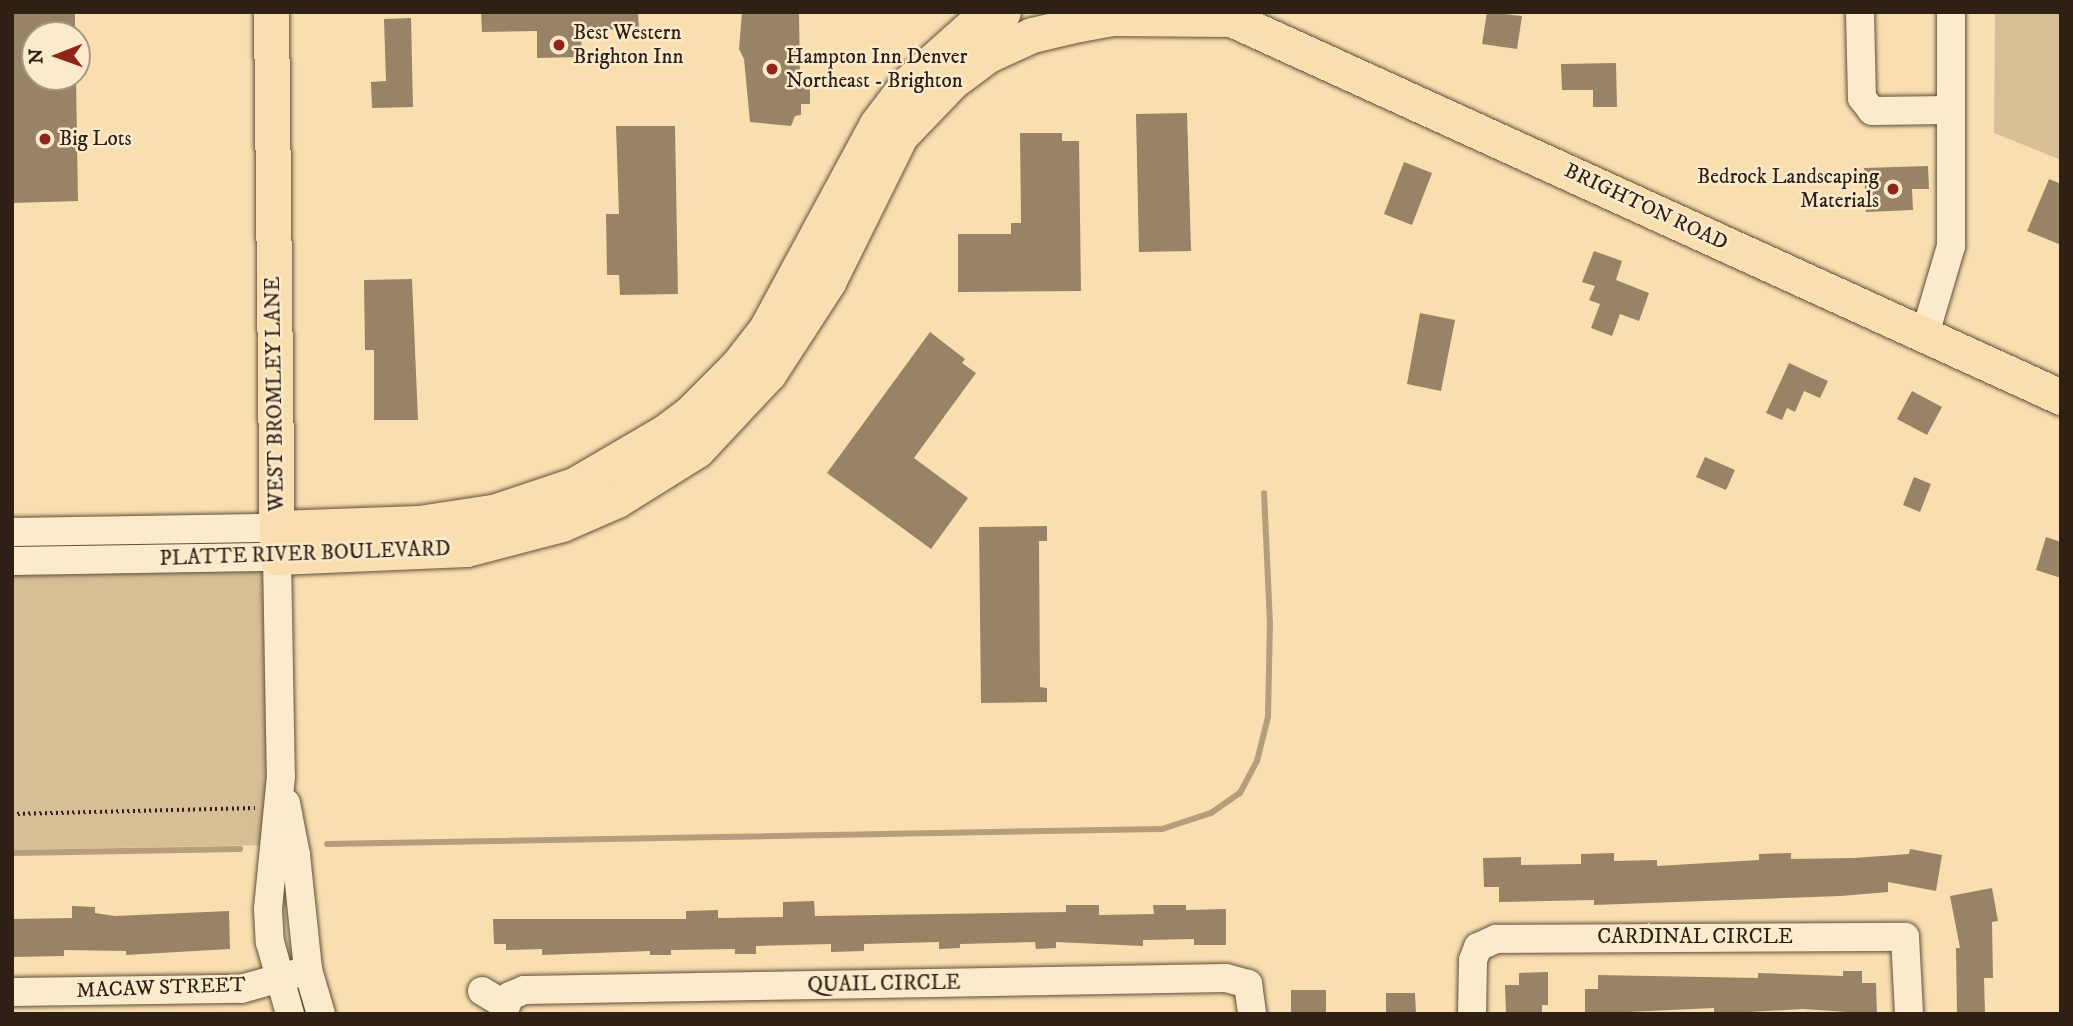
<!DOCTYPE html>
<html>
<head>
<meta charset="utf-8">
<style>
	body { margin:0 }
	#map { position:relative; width:2073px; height:1026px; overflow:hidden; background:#f9dfb0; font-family:"IM FELL DW Pica",serif }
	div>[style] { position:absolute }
	.green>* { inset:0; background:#d6bf96 }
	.stream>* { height:6px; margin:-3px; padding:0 3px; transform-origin:3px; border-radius:3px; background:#b49e7b }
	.building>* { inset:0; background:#988366 }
	.path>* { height:3.5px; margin-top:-1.75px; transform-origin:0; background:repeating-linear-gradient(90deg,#2e2015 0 2px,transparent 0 5.5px) }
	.roads { filter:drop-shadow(0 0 2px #61503c) drop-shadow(0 0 2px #61503c) }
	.minor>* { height:28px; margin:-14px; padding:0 14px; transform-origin:14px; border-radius:14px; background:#fbeacc }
	.major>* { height:35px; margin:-17.5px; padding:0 17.5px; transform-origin:17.5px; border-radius:17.5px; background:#f9dfb0 }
	.dots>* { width:19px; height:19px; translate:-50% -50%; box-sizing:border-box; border:4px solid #fbeacc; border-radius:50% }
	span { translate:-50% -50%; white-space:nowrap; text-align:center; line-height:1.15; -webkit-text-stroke:5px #fbeacc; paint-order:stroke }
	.poi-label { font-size:21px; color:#2e2015 }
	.left { translate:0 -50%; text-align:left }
	.right { translate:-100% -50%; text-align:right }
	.street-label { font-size:21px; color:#2e2015 }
	.frame { position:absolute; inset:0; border:14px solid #2e2015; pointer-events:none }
	.north { position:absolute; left:21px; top:21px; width:70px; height:70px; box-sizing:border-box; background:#fbeacc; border:2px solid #a99983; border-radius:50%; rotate:269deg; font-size:19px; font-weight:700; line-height:28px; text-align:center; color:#2e2015 }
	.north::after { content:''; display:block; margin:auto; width:24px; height:32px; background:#8f2418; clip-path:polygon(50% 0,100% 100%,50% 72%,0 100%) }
</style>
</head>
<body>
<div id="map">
	<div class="green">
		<i style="clip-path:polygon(1995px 12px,2061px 12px,2061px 160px,1994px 133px)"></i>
		<i style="clip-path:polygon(277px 557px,273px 845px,12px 850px,12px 561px)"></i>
	</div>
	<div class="stream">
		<i style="left:327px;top:844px;width:835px;rotate:-1.03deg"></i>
		<i style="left:1162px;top:829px;width:52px;rotate:-18.1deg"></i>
		<i style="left:1211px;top:813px;width:35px;rotate:-35deg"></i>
		<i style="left:1240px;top:793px;width:36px;rotate:-62deg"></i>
		<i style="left:1257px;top:761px;width:45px;rotate:-76deg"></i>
		<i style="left:1268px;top:717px;width:93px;rotate:-88.8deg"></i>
		<i style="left:1270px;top:624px;width:131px;rotate:-92.6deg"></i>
		<i style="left:12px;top:853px;width:228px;rotate:-1deg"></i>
	</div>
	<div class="building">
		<i style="clip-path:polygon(12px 12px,75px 12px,75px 35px,35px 35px,35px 77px,76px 77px,78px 201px,12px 203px)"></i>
		<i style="clip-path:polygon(481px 12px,638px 12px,639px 29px,581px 30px,582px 57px,537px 58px,537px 31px,482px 32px)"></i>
		<i style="clip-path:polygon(742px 12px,799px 12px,800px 79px,810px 79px,810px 104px,801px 104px,801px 115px,795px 116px,791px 126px,750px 122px,744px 59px,739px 49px)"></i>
		<i style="clip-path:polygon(1487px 12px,1522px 16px,1517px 49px,1482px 44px)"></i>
		<i style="clip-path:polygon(411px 18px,413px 107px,372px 108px,371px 82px,386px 81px,384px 19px)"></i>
		<i style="clip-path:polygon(1616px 63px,1617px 107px,1593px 107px,1593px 90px,1562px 90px,1561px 64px)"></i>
		<i style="clip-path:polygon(1187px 113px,1191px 251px,1139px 252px,1136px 114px)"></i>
		<i style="clip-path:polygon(616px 126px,675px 126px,678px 294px,620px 295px,619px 275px,607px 275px,606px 214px,619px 214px)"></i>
		<i style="clip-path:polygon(1020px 133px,1062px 133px,1062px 141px,1079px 141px,1081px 291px,958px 292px,958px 234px,1011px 234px,1011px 223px,1021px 223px)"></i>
		<i style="clip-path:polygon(1404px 162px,1432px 173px,1412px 225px,1384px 214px)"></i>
		<i style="clip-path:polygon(1928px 166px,1929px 189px,1912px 189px,1913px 210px,1866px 212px,1864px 168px)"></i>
		<i style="clip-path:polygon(2049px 179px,2061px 184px,2061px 245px,2027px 231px)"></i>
		<i style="clip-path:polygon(1594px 251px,1622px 261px,1616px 280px,1649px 293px,1639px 321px,1620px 314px,1612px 336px,1591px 328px,1600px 304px,1589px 300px,1595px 286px,1582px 282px)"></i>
		<i style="clip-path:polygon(412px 279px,418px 420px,374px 420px,374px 350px,365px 350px,364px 280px)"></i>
		<i style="clip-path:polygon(1420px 313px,1455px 320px,1441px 391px,1407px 384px)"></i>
		<i style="clip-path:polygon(930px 332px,965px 359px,962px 363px,976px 373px,914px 458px,968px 498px,931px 549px,827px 473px)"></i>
		<i style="clip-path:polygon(1789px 363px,1828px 381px,1820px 398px,1804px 391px,1795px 412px,1787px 408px,1782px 420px,1766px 413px)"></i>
		<i style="clip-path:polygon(1912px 391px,1942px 407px,1927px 435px,1897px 419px)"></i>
		<i style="clip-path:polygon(1705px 457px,1735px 470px,1726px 490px,1696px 477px)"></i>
		<i style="clip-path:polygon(1914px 477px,1931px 484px,1920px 512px,1903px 505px)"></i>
		<i style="clip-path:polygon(1047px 526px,1047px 541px,1039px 541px,1040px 687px,1047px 688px,1047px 702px,981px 703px,979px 527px)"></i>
		<i style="clip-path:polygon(2046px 537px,2061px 542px,2061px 578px,2036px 570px)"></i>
		<i style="clip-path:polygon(1910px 849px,1942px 855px,1936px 891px,1888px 882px,1888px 892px,1841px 896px,1594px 905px,1594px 900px,1499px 902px,1499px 887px,1484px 887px,1483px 858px,1521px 857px,1521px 865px,1581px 864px,1581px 854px,1614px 853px,1614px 861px,1657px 860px,1657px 866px,1759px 860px,1759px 854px,1791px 853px,1791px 859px,1854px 858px,1909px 854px)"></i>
		<i style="clip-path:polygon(1992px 888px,1998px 921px,1992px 922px,1993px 978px,1984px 978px,1985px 1014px,1957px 1014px,1956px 948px,1960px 948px,1950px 896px)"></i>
		<i style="clip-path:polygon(814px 901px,815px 916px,1066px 912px,1066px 905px,1099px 905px,1099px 915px,1154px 914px,1153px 905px,1186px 905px,1186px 910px,1226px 909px,1226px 945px,1194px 945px,1194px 939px,1143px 940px,1143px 946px,1056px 942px,1056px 948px,1036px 949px,1035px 942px,960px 944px,960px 948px,939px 949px,939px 942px,864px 944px,864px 951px,831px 952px,831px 944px,756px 946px,756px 954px,735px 954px,735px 949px,671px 950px,671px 955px,650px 955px,650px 951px,542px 955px,542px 949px,506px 950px,506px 944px,494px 944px,493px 919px,686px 919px,686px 911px,718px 910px,718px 918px,783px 917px,783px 902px)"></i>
		<i style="clip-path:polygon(72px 906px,95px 907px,95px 913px,115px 916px,229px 911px,230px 949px,126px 955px,126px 951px,64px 950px,64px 956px,13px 957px,12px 919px,72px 918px)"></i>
		<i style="clip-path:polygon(1843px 971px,1862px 971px,1862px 983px,1876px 983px,1877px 1014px,1803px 1009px,1714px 1014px,1714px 1008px,1585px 1014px,1585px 989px,1598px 989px,1598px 975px,1758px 978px,1758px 973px,1843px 976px)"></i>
		<i style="clip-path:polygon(1548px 972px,1548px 1005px,1542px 1005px,1542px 1014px,1506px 1014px,1505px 985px,1519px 985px,1519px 973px)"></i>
		<i style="clip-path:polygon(1291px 990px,1326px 990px,1326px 1014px,1291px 1014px)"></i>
		<i style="clip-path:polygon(1386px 993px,1415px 993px,1416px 1014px,1386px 1014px)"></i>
	</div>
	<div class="path">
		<i style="left:12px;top:814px;width:243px;rotate:-1.4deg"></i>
	</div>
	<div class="roads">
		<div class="minor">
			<i style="left:1860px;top:12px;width:86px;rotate:88.7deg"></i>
			<i style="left:1862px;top:98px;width:16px;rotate:52deg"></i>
			<i style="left:1872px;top:111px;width:78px;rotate:-0.7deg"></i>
			<i style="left:1925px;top:334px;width:92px;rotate:-73.5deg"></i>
			<i style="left:1951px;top:246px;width:234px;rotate:-90deg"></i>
			<i style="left:12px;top:532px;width:265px;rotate:-0.9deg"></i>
			<i style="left:12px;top:561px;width:265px;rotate:-0.9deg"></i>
			<i style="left:277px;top:557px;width:219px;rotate:89deg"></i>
			<i style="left:281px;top:776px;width:134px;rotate:95.6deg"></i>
			<i style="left:268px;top:909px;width:33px;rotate:87deg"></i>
			<i style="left:270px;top:942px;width:75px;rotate:74.5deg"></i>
			<i style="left:286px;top:803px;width:53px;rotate:79.1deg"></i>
			<i style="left:296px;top:855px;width:116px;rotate:84deg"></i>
			<i style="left:308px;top:970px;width:46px;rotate:73.5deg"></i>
			<i style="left:482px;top:991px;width:27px;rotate:31deg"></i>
			<i style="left:12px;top:992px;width:229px;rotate:-0.8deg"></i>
			<i style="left:241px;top:989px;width:70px;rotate:-15.8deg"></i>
			<i style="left:503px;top:1014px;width:19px;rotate:-69deg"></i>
			<i style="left:510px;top:996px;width:15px;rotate:-23deg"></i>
			<i style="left:524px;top:990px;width:702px;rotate:-0.98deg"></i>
			<i style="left:1226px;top:978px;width:23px;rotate:15deg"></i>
			<i style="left:1248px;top:984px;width:30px;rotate:82deg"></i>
			<i style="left:1472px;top:1014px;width:54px;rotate:-88.9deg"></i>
			<i style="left:1473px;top:960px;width:14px;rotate:-69deg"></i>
			<i style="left:1478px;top:947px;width:20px;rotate:-24deg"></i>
			<i style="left:1496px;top:939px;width:409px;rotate:-0.3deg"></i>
			<i style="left:1905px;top:937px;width:77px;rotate:87deg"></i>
		</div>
		<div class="major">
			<i style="left:271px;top:12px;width:545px;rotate:89.37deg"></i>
			<i style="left:277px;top:557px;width:189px;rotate:-2.4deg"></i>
			<i style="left:466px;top:549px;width:99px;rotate:-14.6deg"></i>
			<i style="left:562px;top:524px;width:60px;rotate:-23.6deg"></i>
			<i style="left:617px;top:500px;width:94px;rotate:-32deg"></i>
			<i style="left:697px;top:450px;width:105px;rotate:-46.9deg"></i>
			<i style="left:769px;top:373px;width:108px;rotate:-57deg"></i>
			<i style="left:828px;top:282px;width:163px;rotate:-63.7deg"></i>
			<i style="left:900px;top:136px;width:76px;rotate:-46.1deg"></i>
			<i style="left:953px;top:81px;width:44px;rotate:-36.6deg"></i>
			<i style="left:988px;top:55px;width:48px;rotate:-24.4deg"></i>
			<i style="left:1032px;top:35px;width:48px;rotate:-13.2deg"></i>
			<i style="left:1079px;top:24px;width:34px;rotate:-10deg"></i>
			<i style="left:1112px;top:18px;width:119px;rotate:0.5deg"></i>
			<i style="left:1216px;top:12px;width:929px;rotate:24.5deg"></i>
			<i style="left:277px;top:528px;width:142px;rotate:-2deg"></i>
			<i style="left:419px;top:523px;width:75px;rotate:-8.5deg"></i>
			<i style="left:493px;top:512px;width:85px;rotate:-18.4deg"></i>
			<i style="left:574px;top:485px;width:105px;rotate:-30.2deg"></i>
			<i style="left:665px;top:432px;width:30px;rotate:-37deg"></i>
			<i style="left:689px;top:414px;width:69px;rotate:-45deg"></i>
			<i style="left:738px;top:365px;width:46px;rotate:-52.1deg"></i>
			<i style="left:766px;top:329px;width:233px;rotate:-61.6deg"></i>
			<i style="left:877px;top:124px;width:50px;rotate:-53.1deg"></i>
			<i style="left:907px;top:84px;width:90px;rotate:-41.8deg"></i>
			<i style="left:974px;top:24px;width:31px;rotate:-22deg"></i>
		</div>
	</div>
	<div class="dots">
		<i style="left:559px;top:45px;background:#8f2418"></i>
		<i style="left:772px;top:69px;background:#8f2418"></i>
		<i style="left:45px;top:139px;background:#8f2418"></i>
		<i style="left:1893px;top:189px;background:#8f2418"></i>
	</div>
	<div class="poi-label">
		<span class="left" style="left:573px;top:45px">Best Western<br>Brighton Inn</span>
		<span class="left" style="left:786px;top:69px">Hampton Inn Denver<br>Northeast - Brighton</span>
		<span class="left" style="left:59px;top:139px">Big Lots</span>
		<span class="right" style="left:1879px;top:189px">Bedrock Landscaping<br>Materials</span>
	</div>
	<div class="street-label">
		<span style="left:1646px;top:207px;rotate:25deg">BRIGHTON ROAD</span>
		<span style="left:275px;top:394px;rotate:-91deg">WEST BROMLEY LANE</span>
		<span style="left:305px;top:554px;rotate:-2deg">PLATTE RIVER BOULEVARD</span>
		<span style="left:1695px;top:937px">CARDINAL CIRCLE</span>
		<span style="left:884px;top:984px;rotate:-1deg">QUAIL CIRCLE</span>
		<span style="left:161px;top:988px;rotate:-2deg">MACAW STREET</span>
	</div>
	<div class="frame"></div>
	<div class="north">N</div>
</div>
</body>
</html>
